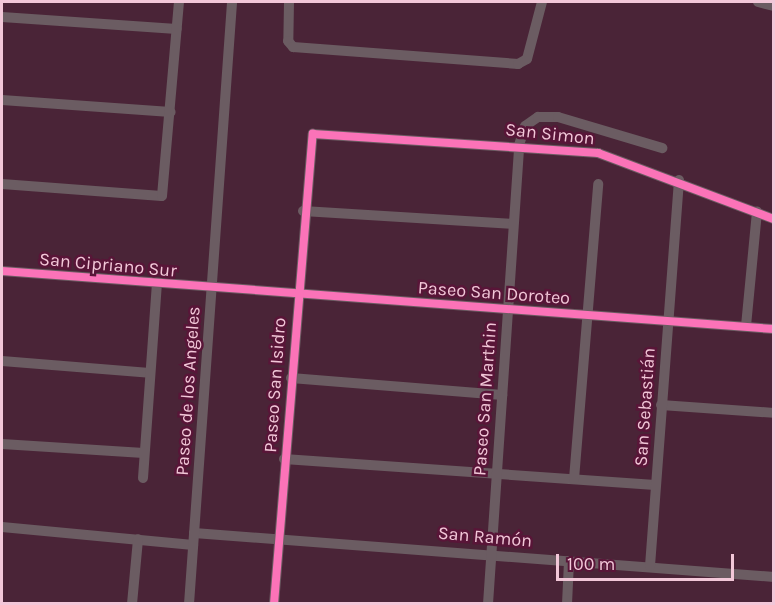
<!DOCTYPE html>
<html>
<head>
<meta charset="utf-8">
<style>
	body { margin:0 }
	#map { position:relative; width:775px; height:605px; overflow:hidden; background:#4a2437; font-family:Karla,sans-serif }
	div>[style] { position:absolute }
	.minor>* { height:10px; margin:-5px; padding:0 5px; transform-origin:5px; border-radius:5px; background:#6b5c62 }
	.cycleway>* { height:8px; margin:-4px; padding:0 4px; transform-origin:4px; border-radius:4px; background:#fb73b8 }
	span { translate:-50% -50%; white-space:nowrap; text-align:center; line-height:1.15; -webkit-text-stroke:5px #591538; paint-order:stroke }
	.street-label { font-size:18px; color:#f2c7d8 }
	.frame { position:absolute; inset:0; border:3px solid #f2c7d8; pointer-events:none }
	.scale { position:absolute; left:556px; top:554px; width:178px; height:27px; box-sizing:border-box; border:3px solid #f2c7d8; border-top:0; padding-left:8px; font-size:18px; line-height:21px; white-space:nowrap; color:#f2c7d8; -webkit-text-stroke:4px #591538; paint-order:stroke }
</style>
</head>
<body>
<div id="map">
	<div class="minor">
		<i style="left:289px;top:2px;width:39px;rotate:91deg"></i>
		<i style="left:288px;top:41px;width:8px;rotate:50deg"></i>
		<i style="left:293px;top:47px;width:226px;rotate:4.3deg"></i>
		<i style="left:518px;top:64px;width:10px;rotate:-29deg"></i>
		<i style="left:527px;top:59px;width:59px;rotate:-75.3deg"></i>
		<i style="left:758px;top:2px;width:16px;rotate:14deg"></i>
		<i style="left:2px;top:17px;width:175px;rotate:3.9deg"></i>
		<i style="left:2px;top:100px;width:169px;rotate:4.1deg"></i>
		<i style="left:2px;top:184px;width:160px;rotate:4.3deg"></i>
		<i style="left:162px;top:196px;width:195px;rotate:-85deg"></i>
		<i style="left:303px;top:211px;width:210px;rotate:3.5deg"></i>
		<i style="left:2px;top:271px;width:774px;rotate:4.3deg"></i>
		<i style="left:746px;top:326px;width:115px;rotate:-84.5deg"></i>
		<i style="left:2px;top:361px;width:148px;rotate:4.6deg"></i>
		<i style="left:291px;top:378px;width:212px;rotate:4.6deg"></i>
		<i style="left:661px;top:405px;width:113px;rotate:4deg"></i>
		<i style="left:2px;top:444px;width:142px;rotate:3.6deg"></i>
		<i style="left:284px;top:459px;width:372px;rotate:4deg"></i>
		<i style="left:143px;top:478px;width:194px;rotate:-85.9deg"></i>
		<i style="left:574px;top:479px;width:296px;rotate:-85.3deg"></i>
		<i style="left:2px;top:527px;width:192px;rotate:5.4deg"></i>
		<i style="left:194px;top:533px;width:582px;rotate:4.34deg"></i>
		<i style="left:650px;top:566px;width:387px;rotate:-85.7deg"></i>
		<i style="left:132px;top:604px;width:65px;rotate:-84.7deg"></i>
		<i style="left:189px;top:604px;width:604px;rotate:-85.91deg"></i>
		<i style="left:274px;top:604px;width:472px;rotate:-85.3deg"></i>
		<i style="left:313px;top:134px;width:286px;rotate:3.8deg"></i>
		<i style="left:598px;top:153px;width:188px;rotate:20.6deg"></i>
		<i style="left:488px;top:604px;width:460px;rotate:-86.1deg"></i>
		<i style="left:519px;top:145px;width:20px;rotate:-72deg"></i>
		<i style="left:525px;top:126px;width:16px;rotate:-35deg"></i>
		<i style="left:538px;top:117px;width:20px"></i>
		<i style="left:558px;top:117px;width:109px;rotate:16.6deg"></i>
		<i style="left:567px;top:604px;width:43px;rotate:-87.3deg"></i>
	</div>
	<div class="cycleway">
		<i style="left:2px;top:271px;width:774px;rotate:4.3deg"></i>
		<i style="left:274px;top:604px;width:472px;rotate:-85.3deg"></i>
		<i style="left:313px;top:134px;width:286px;rotate:3.8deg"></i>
		<i style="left:598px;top:153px;width:188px;rotate:20.6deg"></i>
	</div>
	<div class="street-label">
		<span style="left:550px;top:134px;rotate:6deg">San Simon</span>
		<span style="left:108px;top:265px;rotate:5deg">San Cipriano Sur</span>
		<span style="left:494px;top:293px;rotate:4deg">Paseo San Doroteo</span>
		<span style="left:275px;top:385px;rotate:-86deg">Paseo San Isidro</span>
		<span style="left:188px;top:391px;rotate:-86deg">Paseo de los Angeles</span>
		<span style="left:485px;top:399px;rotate:-86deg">Paseo San Marthin</span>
		<span style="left:645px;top:407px;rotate:-86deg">San Sebastián</span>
		<span style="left:485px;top:537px;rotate:5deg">San Ramón</span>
	</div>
	<div class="frame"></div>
	<div class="scale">100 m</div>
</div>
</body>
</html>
